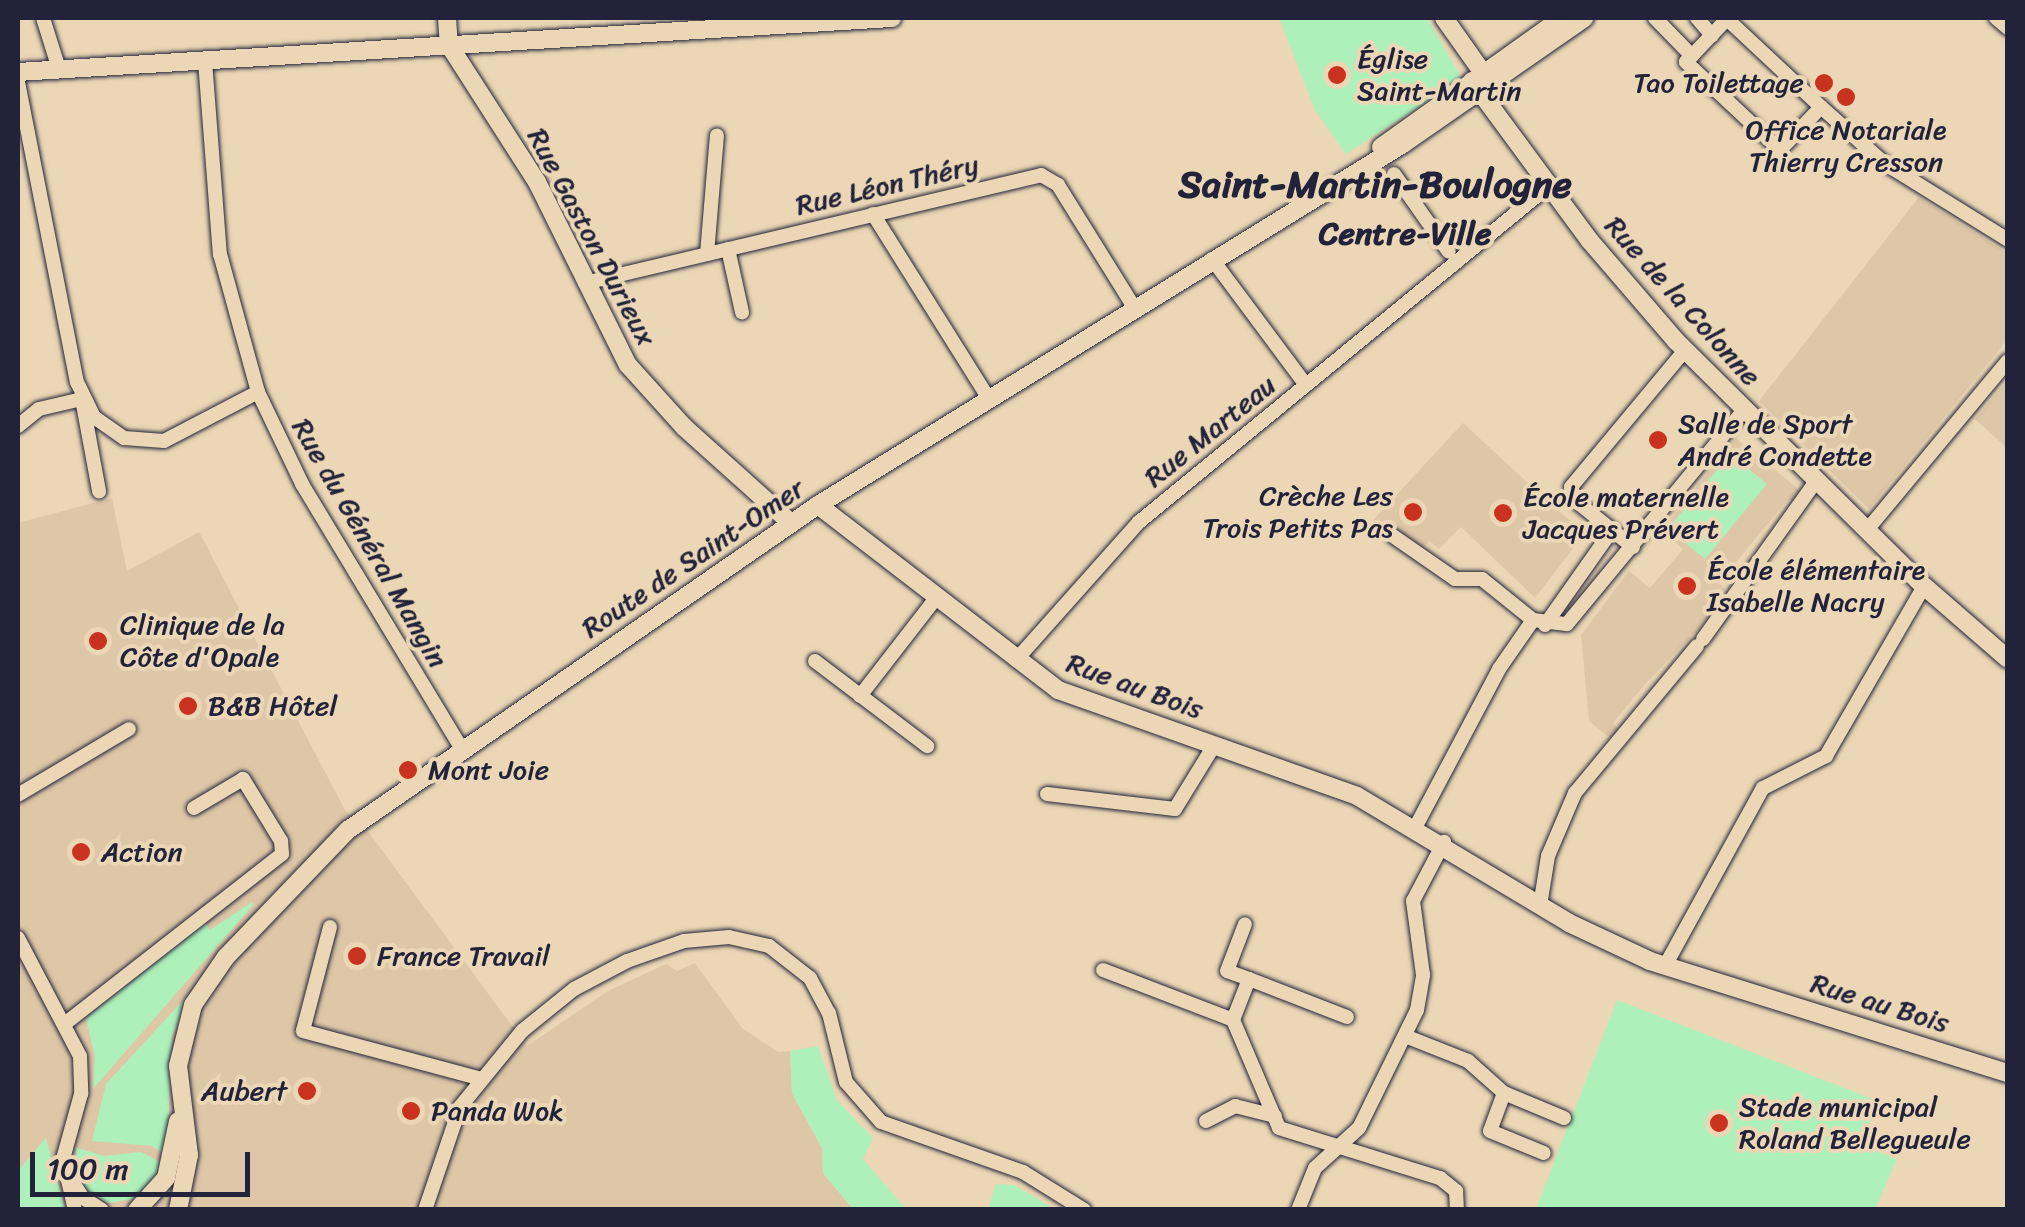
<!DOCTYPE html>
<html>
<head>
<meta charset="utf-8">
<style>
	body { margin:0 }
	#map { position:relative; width:2025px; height:1227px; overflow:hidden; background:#ebd7b5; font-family:Sriracha,sans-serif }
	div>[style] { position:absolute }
	.built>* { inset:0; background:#dec7a7 }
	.green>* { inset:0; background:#aef0ba }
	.roads { filter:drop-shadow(0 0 2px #22223b) drop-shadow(0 0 2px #22223b) }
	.street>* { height:14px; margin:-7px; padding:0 7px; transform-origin:7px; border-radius:7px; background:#ebd7b5 }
	.secondary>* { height:18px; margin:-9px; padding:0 9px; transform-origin:9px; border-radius:9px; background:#ebd7b5 }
	.dots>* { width:28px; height:28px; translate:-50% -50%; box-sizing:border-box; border:5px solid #ebd7b5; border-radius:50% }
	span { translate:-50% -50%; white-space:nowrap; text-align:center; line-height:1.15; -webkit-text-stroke:8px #ebd7b5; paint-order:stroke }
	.poi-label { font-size:28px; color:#22223b }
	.left { translate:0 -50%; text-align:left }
	.right { translate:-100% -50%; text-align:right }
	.street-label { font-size:28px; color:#22223b }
	.quarter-label { font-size:32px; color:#22223b; font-weight:700 }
	.district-label { font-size:38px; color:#22223b; font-weight:700 }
	.frame { position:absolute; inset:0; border:20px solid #22223b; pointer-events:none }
	.scale { position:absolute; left:30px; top:1152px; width:220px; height:45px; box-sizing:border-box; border:5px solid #22223b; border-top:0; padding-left:12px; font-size:30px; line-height:35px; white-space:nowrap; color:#22223b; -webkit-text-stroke:8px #ebd7b5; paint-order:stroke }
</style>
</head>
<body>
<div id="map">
	<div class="built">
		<i style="clip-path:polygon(1919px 197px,2007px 253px,2007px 340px,1869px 509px,1759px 401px)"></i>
		<i style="clip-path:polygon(2007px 381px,2007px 448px,1975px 419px)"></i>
		<i style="clip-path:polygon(1463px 423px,1544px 498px,1549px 493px,1555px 499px,1550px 504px,1585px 533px,1535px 598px,1461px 527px,1439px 549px,1430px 541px,1419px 552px,1394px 528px,1383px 542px,1365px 529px)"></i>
		<i style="clip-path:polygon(1736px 438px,1803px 493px,1795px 503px,1788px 499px,1719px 583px,1725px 589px,1713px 603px,1718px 609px,1647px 682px,1613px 723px,1619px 729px,1611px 739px,1589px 721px,1581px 635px,1629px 571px,1650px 588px,1683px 549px,1662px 530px)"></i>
		<i style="clip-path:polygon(112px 498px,127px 571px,199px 532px,345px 810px,367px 830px,527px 1046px,608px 991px,666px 964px,677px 971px,695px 963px,742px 1028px,778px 1052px,790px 1051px,792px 1093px,822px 1148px,823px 1173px,853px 1209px,65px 1210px,45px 1139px,18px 1171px,18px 523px)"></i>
	</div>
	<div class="green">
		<i style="clip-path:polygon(1279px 18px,1427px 18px,1462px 79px,1346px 154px,1315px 110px)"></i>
		<i style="clip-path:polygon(1730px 454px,1767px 484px,1705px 559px,1668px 529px)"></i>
		<i style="clip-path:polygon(252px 902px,253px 905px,93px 1089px,95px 1057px,86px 1018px,205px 923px,210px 930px)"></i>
		<i style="clip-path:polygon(189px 994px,172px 1037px,167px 1156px,152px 1146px,92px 1141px,106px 1084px)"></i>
		<i style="clip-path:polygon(1617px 1000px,1878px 1101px,1861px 1145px,1897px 1159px,1875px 1209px,1536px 1209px)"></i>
		<i style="clip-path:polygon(818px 1046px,837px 1100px,873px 1138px,863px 1159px,906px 1209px,853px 1209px,823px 1173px,822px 1148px,792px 1093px,790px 1051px)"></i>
		<i style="clip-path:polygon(46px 1138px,65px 1209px,18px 1209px,18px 1171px)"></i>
		<i style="clip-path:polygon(75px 1147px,104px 1156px,141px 1152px,166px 1165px,145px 1197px,108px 1203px,81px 1187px)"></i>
		<i style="clip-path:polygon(996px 1184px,1014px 1185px,1055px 1209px,988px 1209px)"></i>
	</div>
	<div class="roads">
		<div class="street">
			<i style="left:43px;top:18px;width:53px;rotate:72.6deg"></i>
			<i style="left:1655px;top:18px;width:53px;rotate:45.8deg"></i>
			<i style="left:1697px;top:18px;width:23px;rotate:49deg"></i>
			<i style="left:1996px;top:18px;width:16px;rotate:40deg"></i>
			<i style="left:1727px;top:19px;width:129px;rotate:43.1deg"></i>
			<i style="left:1821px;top:107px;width:59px;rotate:133.6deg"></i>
			<i style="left:1780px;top:150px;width:129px;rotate:-136.9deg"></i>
			<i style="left:1686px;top:62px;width:59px;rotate:-46.4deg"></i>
			<i style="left:205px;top:61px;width:194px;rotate:85.6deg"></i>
			<i style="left:220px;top:254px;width:143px;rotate:74.6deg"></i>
			<i style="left:258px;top:392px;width:102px;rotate:64.4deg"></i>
			<i style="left:302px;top:484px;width:310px;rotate:58.9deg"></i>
			<i style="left:18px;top:82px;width:306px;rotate:78.9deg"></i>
			<i style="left:77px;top:382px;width:39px;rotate:64deg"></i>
			<i style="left:94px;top:417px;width:37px;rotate:35deg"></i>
			<i style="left:124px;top:438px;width:40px;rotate:4.3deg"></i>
			<i style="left:164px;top:441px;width:106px;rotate:-27.5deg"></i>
			<i style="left:1821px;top:107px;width:84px;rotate:41.6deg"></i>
			<i style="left:1884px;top:163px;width:146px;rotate:31.8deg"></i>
			<i style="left:1394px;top:174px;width:95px;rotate:54.8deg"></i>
			<i style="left:873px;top:214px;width:218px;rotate:57.9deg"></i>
			<i style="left:728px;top:249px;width:65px;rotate:77.5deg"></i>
			<i style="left:707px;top:254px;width:119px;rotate:-85.2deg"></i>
			<i style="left:1212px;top:259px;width:157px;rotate:53.3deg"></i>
			<i style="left:585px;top:283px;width:469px;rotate:-13.3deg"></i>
			<i style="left:1041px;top:175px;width:20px;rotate:30deg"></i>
			<i style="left:1058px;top:185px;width:144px;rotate:58.1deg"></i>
			<i style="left:18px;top:426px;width:27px;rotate:-39deg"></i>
			<i style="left:39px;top:409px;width:44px;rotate:-13.1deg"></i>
			<i style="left:82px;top:399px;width:94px;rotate:79.5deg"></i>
			<i style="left:1867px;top:530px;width:220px;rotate:-50.2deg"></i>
			<i style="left:1393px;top:536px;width:75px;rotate:34.7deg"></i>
			<i style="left:1455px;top:579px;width:27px"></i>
			<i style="left:1482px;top:579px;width:65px;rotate:38.8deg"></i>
			<i style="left:1533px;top:620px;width:34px;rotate:7deg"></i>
			<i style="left:1567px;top:624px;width:278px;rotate:-50.4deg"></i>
			<i style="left:1633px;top:547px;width:72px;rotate:-141.2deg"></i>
			<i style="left:1577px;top:502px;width:16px;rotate:-112deg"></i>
			<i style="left:1571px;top:487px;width:178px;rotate:-50.2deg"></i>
			<i style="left:1545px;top:625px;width:116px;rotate:-54.8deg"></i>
			<i style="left:1703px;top:639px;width:194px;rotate:-54.4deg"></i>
			<i style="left:1016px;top:660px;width:185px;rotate:-48.3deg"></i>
			<i style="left:1139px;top:522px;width:530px;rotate:-39.34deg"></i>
			<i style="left:815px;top:661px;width:141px;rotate:37.2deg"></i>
			<i style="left:860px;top:696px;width:124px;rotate:-52.2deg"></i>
			<i style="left:1047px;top:794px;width:129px;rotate:6.7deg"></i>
			<i style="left:1175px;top:809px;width:76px;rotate:-58.4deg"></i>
			<i style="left:18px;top:795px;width:129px;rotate:-30.7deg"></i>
			<i style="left:1416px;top:826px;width:178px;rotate:-62.1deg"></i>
			<i style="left:1499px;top:669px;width:60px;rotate:-55.2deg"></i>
			<i style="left:1540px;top:906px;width:51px;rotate:-80.9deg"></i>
			<i style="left:1548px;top:856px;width:69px;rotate:-66.8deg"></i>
			<i style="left:1575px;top:793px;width:191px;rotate:-50.3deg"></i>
			<i style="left:330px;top:927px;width:107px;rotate:104.6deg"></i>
			<i style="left:303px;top:1031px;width:181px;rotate:15deg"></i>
			<i style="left:18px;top:938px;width:133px;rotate:62.3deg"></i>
			<i style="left:80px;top:1056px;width:38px;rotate:88deg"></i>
			<i style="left:81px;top:1094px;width:67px;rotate:105.5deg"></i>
			<i style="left:63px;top:1159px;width:52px;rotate:76.8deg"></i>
			<i style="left:1665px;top:966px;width:203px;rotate:-61.2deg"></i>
			<i style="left:1763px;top:788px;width:71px;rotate:-26.9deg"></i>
			<i style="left:1826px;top:756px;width:196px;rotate:-60deg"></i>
			<i style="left:1103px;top:970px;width:139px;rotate:21deg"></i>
			<i style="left:1233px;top:1020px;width:117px;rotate:66.9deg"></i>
			<i style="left:1279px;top:1128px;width:169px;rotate:17.3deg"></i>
			<i style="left:1440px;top:1178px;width:21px;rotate:39deg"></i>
			<i style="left:1456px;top:1191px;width:19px;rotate:87deg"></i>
			<i style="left:1249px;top:979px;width:105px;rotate:21.2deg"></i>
			<i style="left:1233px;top:1020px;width:44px;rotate:-68.7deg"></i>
			<i style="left:1249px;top:979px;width:23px;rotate:-160deg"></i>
			<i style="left:1227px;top:971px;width:50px;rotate:-69deg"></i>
			<i style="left:67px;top:1022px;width:273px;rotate:-38deg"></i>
			<i style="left:282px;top:854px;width:13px;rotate:-94deg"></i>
			<i style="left:281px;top:841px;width:73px;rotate:-121.5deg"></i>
			<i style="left:243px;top:779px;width:57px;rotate:149.4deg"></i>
			<i style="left:1405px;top:1036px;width:68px;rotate:21.6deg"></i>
			<i style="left:1468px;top:1061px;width:48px;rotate:41.6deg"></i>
			<i style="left:1504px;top:1093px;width:65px;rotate:22.6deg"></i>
			<i style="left:1504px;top:1093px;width:40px;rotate:110.2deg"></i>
			<i style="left:1490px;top:1131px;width:58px;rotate:22.2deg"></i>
			<i style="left:1206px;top:1121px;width:33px;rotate:-27deg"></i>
			<i style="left:1235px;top:1106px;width:41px;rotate:14deg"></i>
			<i style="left:70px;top:1178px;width:24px;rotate:57deg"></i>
			<i style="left:83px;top:1198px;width:22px;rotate:32deg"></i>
			<i style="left:425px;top:1210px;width:109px;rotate:-71.2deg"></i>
			<i style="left:460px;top:1107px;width:98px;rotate:-50.8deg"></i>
			<i style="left:522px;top:1031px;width:67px;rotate:-38.9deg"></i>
			<i style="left:574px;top:989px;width:60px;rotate:-27.8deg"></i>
			<i style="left:627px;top:961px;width:60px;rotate:-19.3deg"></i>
			<i style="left:684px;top:941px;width:45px;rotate:-5.1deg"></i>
			<i style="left:729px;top:937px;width:41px;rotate:12.7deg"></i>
			<i style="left:769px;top:946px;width:52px;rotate:38deg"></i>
			<i style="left:810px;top:978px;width:40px;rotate:62deg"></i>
			<i style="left:829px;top:1013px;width:71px;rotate:76.2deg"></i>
			<i style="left:846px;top:1082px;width:53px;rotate:48.8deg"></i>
			<i style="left:881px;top:1122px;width:151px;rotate:19.4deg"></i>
			<i style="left:1023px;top:1172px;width:72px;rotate:31.9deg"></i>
			<i style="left:1298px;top:1210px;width:45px;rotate:-68deg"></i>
			<i style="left:1315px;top:1168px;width:59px;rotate:-42.3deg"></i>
			<i style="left:1359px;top:1128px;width:131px;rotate:-63.8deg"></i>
			<i style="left:1417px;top:1010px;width:36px;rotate:-80deg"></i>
			<i style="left:1423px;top:975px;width:75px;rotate:-97.7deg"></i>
			<i style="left:1413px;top:901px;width:67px;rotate:-62.3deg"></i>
		</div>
		<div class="secondary">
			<i style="left:447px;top:18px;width:27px;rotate:86deg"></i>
			<i style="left:1444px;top:18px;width:80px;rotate:54.7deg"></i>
			<i style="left:449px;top:45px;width:163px;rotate:57.3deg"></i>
			<i style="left:537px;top:182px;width:204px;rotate:63.6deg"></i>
			<i style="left:628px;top:365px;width:84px;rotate:47.9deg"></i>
			<i style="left:684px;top:427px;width:144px;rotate:41.9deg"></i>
			<i style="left:18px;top:72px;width:876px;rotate:-3.54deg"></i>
			<i style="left:1472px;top:81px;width:199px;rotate:53.6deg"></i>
			<i style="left:1590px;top:241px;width:132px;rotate:49.3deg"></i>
			<i style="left:1676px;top:341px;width:349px;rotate:44.7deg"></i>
			<i style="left:1924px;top:586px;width:111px;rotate:41deg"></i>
			<i style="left:1381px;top:147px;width:222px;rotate:-35.5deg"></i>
			<i style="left:818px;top:505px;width:303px;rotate:37.6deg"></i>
			<i style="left:1058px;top:690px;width:317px;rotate:19.5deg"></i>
			<i style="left:1357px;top:796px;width:247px;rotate:30.9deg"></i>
			<i style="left:1569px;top:923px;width:89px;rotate:25.1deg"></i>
			<i style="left:1650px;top:961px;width:375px;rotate:17.4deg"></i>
			<i style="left:137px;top:1210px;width:43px;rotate:-47.8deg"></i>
			<i style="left:166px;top:1178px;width:58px;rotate:-78.1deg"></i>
			<i style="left:178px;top:1210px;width:56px;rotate:-78.7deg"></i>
			<i style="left:189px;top:1155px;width:90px;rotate:-97deg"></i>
			<i style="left:178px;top:1066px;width:63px;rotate:-76.2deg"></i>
			<i style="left:193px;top:1005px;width:58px;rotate:-55.5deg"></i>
			<i style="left:226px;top:957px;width:176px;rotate:-46.2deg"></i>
			<i style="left:348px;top:830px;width:571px;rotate:-34.66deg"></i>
			<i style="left:818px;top:505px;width:687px;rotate:-31.68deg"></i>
			<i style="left:1403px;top:144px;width:221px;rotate:-34.8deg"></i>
		</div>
	</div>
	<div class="dots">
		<i style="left:1337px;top:75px;background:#c8321e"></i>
		<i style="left:1824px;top:83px;background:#c8321e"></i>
		<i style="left:1846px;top:97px;background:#c8321e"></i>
		<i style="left:1658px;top:440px;background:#c8321e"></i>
		<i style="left:1413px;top:512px;background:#c8321e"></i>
		<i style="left:1503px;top:513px;background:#c8321e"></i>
		<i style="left:1687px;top:586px;background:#c8321e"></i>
		<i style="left:98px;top:641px;background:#c8321e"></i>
		<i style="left:188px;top:706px;background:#c8321e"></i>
		<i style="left:408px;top:770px;background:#c8321e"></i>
		<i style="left:81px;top:852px;background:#c8321e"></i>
		<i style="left:357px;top:956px;background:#c8321e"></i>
		<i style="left:307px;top:1091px;background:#c8321e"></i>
		<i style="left:411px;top:1111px;background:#c8321e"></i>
		<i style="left:1719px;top:1123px;background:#c8321e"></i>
	</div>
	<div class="poi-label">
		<span class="left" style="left:1357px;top:75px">Église<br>Saint-Martin</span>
		<span class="right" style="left:1804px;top:83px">Tao Toilettage</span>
		<span style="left:1846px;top:146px">Office Notariale<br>Thierry Cresson</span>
		<span class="left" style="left:1678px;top:440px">Salle de Sport<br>André Condette</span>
		<span class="right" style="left:1393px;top:512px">Crèche Les<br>Trois Petits Pas</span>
		<span class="left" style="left:1523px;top:513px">École maternelle<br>Jacques Prévert</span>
		<span class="left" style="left:1707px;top:586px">École élémentaire<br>Isabelle Nacry</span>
		<span class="left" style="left:120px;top:641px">Clinique de la<br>Côte d'Opale</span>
		<span class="left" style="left:208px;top:706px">B&amp;B Hôtel</span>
		<span class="left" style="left:428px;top:770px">Mont Joie</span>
		<span class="left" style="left:101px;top:852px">Action</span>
		<span class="left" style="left:377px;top:956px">France Travail</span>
		<span class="right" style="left:287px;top:1091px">Aubert</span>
		<span class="left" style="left:1739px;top:1123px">Stade municipal<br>Roland Bellegueule</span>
		<span class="left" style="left:431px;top:1111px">Panda Wok</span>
	</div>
	<div class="street-label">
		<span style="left:887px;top:185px;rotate:-13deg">Rue Léon Théry</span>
		<span style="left:592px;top:237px;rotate:62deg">Rue Gaston Durieux</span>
		<span style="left:1683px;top:301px;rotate:48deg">Rue de la Colonne</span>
		<span style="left:1210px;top:431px;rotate:-39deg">Rue Marteau</span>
		<span style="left:370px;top:543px;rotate:60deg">Rue du Général Mangin</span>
		<span style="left:693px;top:558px;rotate:-34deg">Route de Saint-Omer</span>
		<span style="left:1135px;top:686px;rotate:20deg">Rue au Bois</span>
		<span style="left:1880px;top:1003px;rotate:17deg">Rue au Bois</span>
	</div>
	<div class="quarter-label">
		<span style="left:1405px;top:234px">Centre-Ville</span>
	</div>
	<div class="district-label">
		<span style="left:1375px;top:185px">Saint-Martin-Boulogne</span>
	</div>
	<div class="frame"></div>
	<div class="scale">100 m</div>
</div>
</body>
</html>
